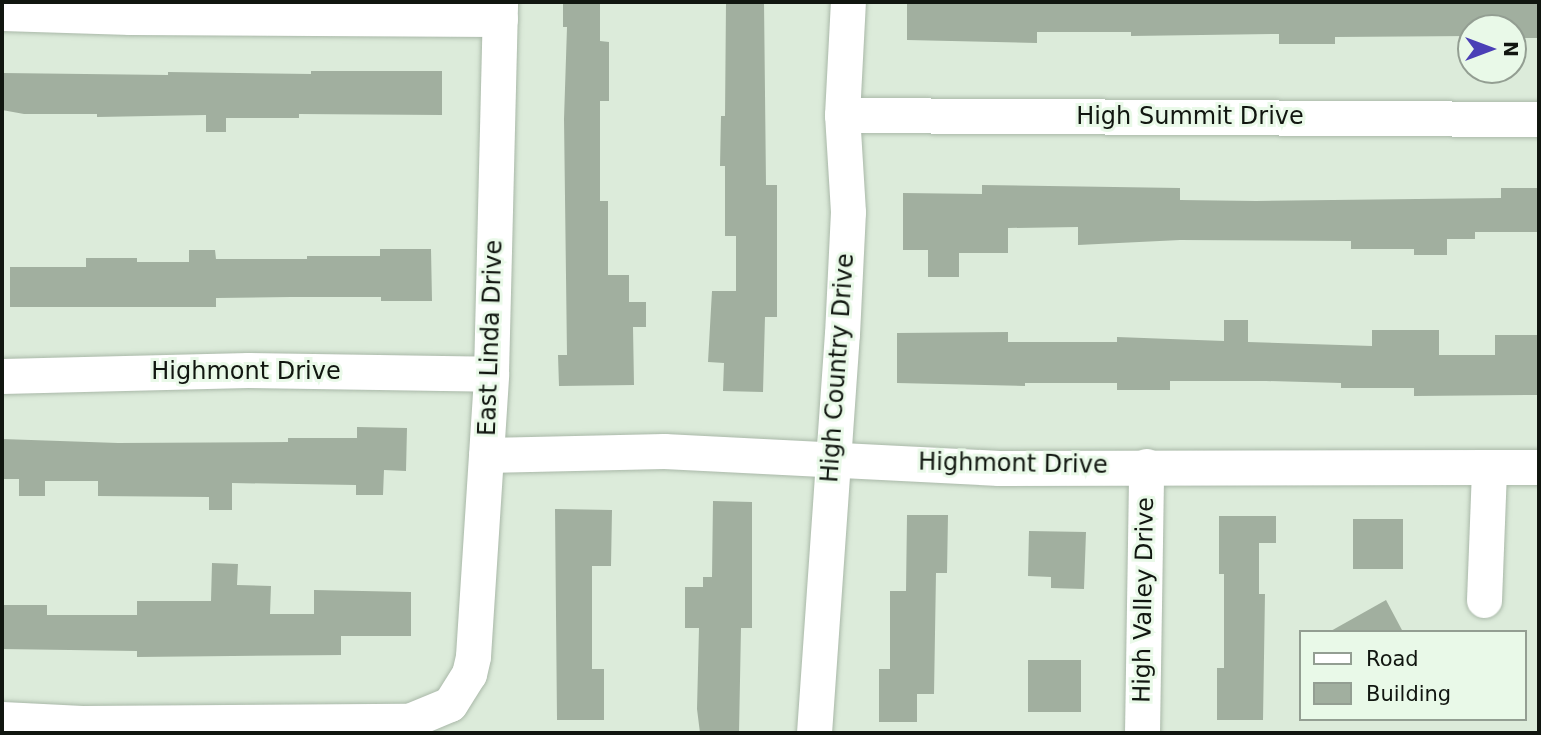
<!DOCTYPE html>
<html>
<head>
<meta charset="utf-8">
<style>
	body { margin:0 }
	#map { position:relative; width:1541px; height:735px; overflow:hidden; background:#dcebda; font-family:"DejaVu Sans",sans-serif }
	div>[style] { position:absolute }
	.building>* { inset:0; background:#a1af9f }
	.roads { filter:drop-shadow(0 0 2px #a9b8a8) drop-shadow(0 0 2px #a9b8a8) }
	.minor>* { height:35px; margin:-17.5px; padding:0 17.5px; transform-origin:17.5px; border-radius:17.5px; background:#fff }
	span { translate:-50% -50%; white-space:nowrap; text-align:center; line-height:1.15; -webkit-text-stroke:6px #e9f9e8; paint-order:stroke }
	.street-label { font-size:24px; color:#111610 }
	.frame { position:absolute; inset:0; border:4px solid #111610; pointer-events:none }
	.legend { position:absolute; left:1299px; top:630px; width:228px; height:91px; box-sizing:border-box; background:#e9f9e8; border:2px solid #939e92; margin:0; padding:9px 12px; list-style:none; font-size:21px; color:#111610 }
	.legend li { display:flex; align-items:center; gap:14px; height:35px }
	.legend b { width:35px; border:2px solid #939e92 }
	.north { position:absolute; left:1457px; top:14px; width:70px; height:70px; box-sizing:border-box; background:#e9f9e8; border:2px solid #939e92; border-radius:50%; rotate:90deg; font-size:19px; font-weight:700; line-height:28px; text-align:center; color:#111610 }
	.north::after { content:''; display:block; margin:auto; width:24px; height:32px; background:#4a3fb6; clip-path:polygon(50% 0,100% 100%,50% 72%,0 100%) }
</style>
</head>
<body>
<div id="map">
	<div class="building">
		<i style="clip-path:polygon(563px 2px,600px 2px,600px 41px,609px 42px,609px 101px,600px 101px,600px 201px,608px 201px,608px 275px,629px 275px,629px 302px,646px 302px,646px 327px,633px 327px,634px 385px,559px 386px,558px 355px,567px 355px,564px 119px,567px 27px,563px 27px)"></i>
		<i style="clip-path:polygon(726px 2px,764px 2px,766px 185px,777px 185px,777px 317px,765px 317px,763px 392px,723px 391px,724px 363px,708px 362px,712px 291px,736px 291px,736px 236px,725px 236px,725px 166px,720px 166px,721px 116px,725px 116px)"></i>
		<i style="clip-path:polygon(907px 2px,1539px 2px,1539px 38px,1513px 38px,1513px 28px,1471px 28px,1471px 36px,1335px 37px,1335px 44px,1279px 44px,1279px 34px,1131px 36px,1131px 32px,1037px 32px,1037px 43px,907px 40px)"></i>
		<i style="clip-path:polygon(311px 71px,442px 71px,442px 115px,299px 114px,299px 118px,226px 118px,226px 132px,206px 132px,206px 115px,97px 117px,97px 114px,24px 114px,2px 110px,2px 73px,168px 75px,168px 72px,311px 74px)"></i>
		<i style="clip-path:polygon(982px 185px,1180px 188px,1180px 200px,1256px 201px,1501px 198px,1501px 188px,1539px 188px,1539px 232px,1475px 232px,1475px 239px,1447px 239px,1447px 255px,1414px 255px,1414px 249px,1351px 249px,1351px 241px,1180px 240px,1078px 245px,1078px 227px,1008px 228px,1008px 253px,959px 253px,959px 277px,928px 277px,928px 250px,903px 250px,903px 193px,982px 194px)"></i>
		<i style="clip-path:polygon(380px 249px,431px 249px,432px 301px,381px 301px,381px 297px,291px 297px,216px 298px,216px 307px,10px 307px,10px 267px,86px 267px,86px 258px,137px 258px,137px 262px,189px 262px,189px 250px,215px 250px,216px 259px,307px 259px,307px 256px,380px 256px)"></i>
		<i style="clip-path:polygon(1224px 320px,1248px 320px,1248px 342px,1372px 346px,1372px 330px,1439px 330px,1439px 355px,1495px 355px,1495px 335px,1539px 335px,1539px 395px,1414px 396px,1414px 388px,1341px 388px,1341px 383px,1266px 381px,1170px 381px,1170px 390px,1117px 390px,1117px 383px,1025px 383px,1025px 386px,897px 383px,897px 333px,1008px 332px,1008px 342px,1117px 342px,1117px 337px,1224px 341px)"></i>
		<i style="clip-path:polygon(357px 427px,407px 428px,406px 471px,384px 470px,383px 495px,356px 495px,356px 485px,232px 483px,232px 510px,209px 510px,209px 497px,98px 496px,98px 481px,45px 481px,45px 496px,19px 496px,19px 479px,2px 479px,2px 439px,118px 443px,288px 442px,288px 438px,357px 438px)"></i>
		<i style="clip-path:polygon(713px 501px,752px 502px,752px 628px,741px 628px,739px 733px,700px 733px,697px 709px,699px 628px,685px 628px,685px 587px,703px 587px,703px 577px,712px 577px)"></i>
		<i style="clip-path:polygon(555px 509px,612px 510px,611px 566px,592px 566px,592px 669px,604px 669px,604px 720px,557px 720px)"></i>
		<i style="clip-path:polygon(907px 515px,948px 515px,947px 573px,936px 573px,934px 694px,917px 694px,917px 722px,879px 722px,879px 669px,890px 669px,890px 591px,906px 591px)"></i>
		<i style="clip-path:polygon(1219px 516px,1276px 516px,1276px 543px,1259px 543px,1259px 594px,1265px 594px,1263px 720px,1217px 720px,1217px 668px,1224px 668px,1224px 574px,1219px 574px)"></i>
		<i style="clip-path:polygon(1353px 519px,1403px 519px,1403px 569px,1353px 569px)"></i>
		<i style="clip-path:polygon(1029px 531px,1086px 532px,1084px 589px,1051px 588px,1051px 577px,1028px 576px)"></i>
		<i style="clip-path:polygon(212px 563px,238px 564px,237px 585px,271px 586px,270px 614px,314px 614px,314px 590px,411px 592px,411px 636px,341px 636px,341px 655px,137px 657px,137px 651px,2px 649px,2px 605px,47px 605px,47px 615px,137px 615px,137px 601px,211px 601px)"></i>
		<i style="clip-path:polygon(1386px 600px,1403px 632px,1329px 632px)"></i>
		<i style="clip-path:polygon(1028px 660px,1081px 660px,1081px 712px,1028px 712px)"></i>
	</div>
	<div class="roads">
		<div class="minor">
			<i style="left:2px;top:13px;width:128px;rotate:1.8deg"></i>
			<i style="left:130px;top:17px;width:370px;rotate:0.3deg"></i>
			<i style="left:842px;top:115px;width:697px;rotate:0.33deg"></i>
			<i style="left:2px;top:376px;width:246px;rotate:-1.4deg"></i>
			<i style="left:248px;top:370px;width:243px;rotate:0.9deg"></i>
			<i style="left:486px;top:455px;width:178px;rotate:-1.3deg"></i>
			<i style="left:664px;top:451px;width:335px;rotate:2.9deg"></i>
			<i style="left:999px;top:468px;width:540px;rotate:-0.11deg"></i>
			<i style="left:1484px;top:600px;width:133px;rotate:-87.8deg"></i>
			<i style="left:2px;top:719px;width:80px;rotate:2.9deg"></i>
			<i style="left:82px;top:723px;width:327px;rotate:-0.4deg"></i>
			<i style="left:409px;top:721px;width:44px;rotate:-22.5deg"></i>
			<i style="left:450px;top:704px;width:36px;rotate:-58deg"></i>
			<i style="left:469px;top:674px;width:18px;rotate:-77deg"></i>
			<i style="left:473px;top:656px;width:283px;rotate:-86.3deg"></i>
			<i style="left:491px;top:374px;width:372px;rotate:-88.6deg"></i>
			<i style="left:814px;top:733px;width:400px;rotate:-86deg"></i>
			<i style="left:842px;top:334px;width:122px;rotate:-87.2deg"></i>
			<i style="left:848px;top:212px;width:97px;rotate:-93.5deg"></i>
			<i style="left:842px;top:115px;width:113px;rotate:-87deg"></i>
			<i style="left:1142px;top:733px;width:267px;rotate:-89.1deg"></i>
		</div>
	</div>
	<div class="street-label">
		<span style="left:1190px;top:117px">High Summit Drive</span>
		<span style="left:491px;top:338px;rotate:-88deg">East Linda Drive</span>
		<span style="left:838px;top:368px;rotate:-86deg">High Country Drive</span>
		<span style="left:246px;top:372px">Highmont Drive</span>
		<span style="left:1013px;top:464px;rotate:1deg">Highmont Drive</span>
		<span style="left:1144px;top:600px;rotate:-89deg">High Valley Drive</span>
	</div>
	<div class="frame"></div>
	<ul class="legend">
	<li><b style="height:9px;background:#fff"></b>Road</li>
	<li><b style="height:19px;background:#a1af9f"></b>Building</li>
	</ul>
	<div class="north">N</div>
</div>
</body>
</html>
